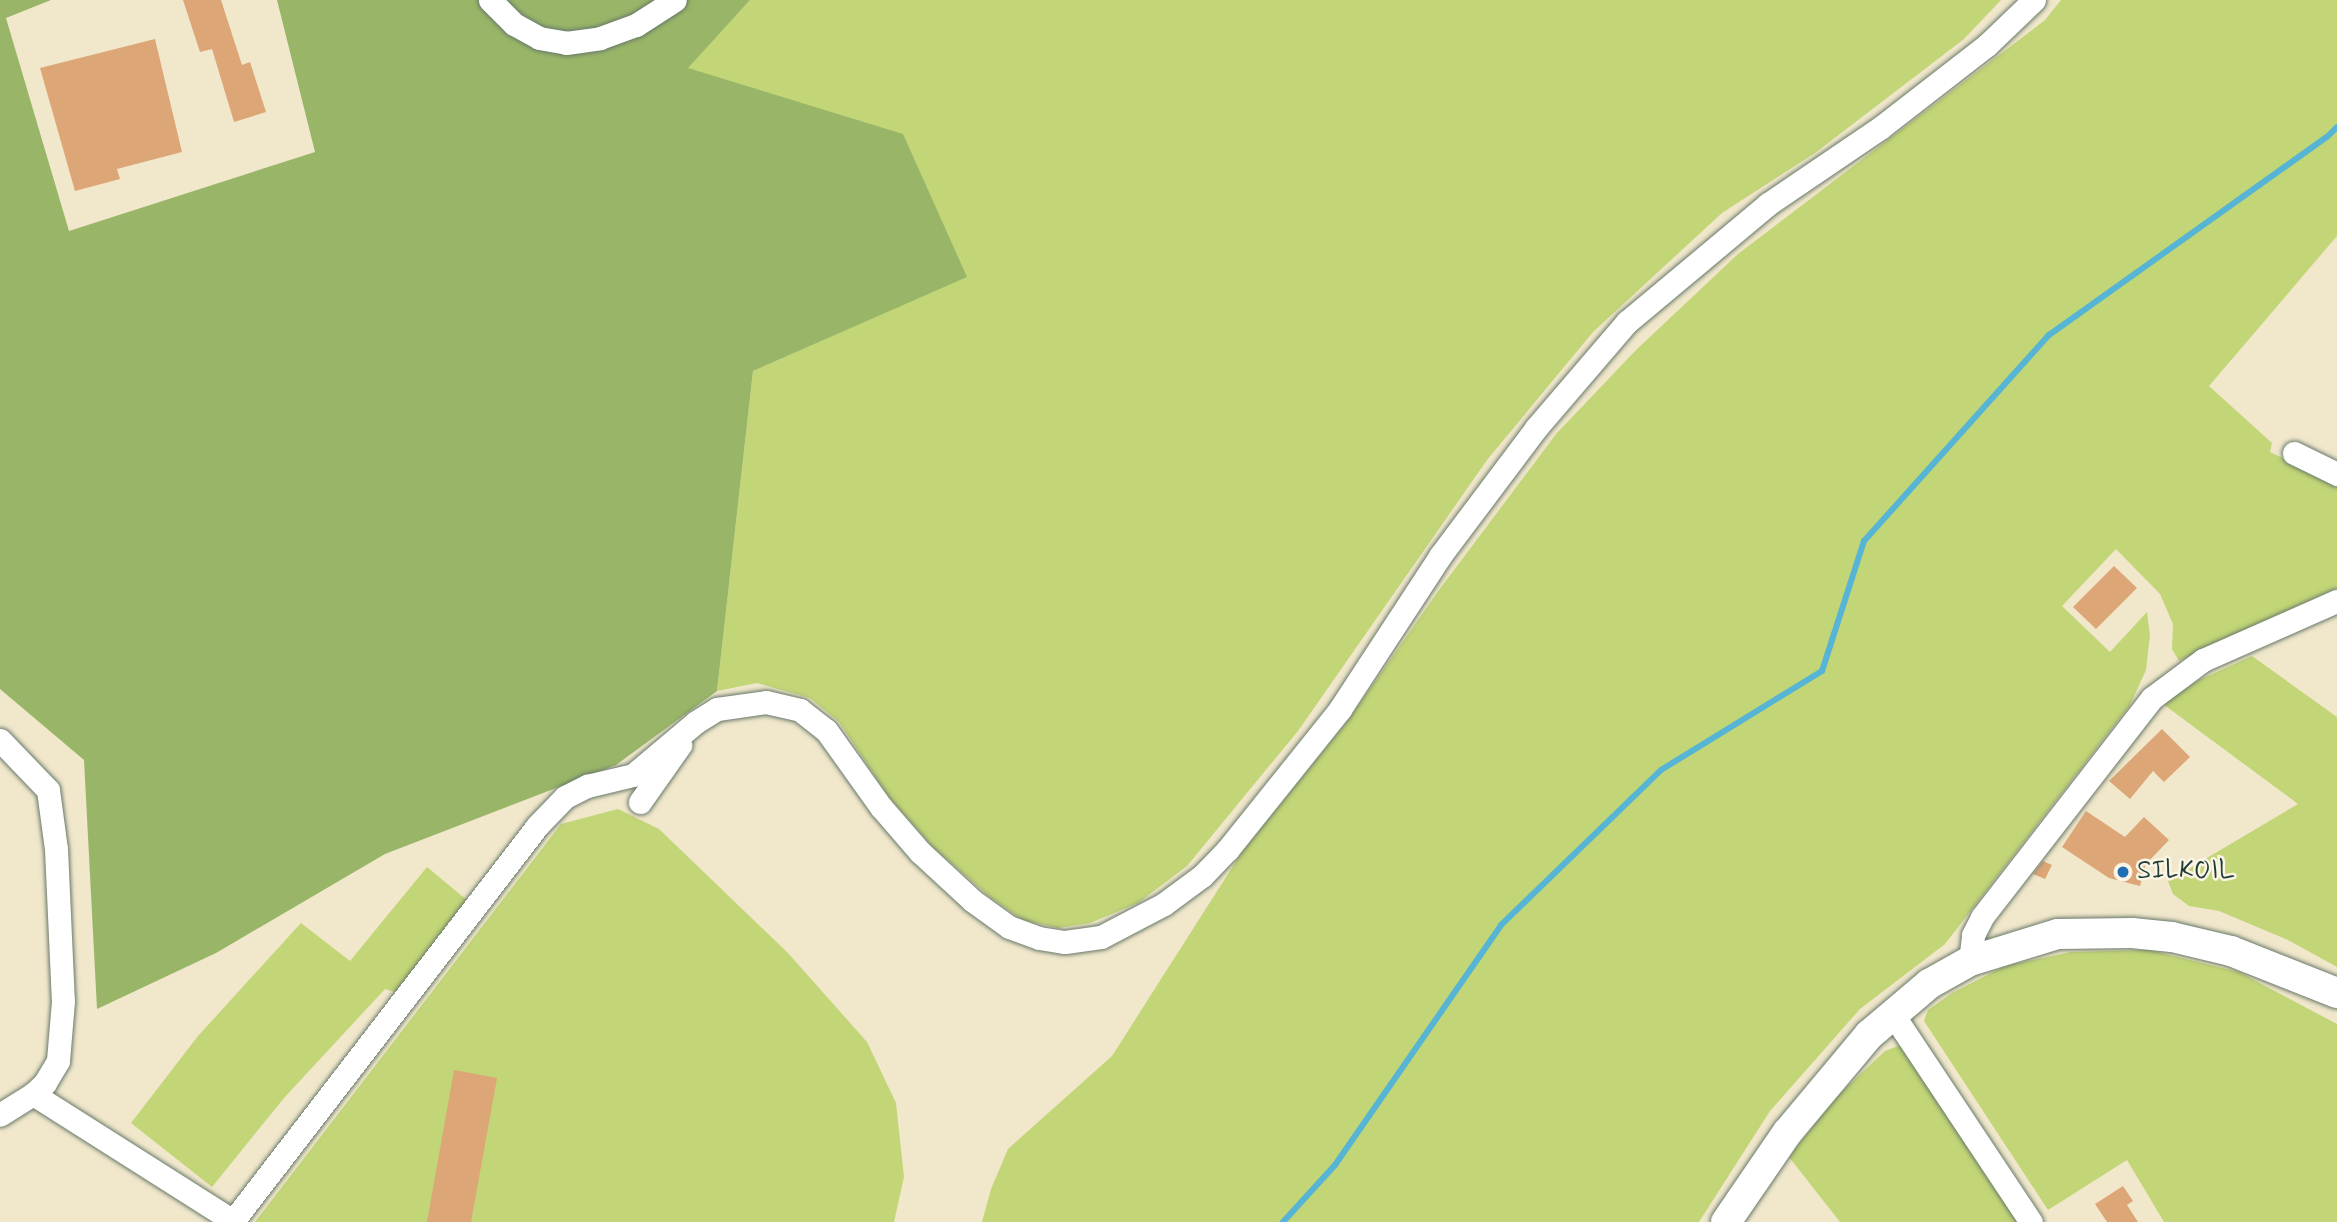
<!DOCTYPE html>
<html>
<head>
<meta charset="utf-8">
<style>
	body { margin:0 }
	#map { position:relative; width:2337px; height:1222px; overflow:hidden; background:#f1e8cc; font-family:Mynerve,sans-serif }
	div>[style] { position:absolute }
	.green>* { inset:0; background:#c2d577 }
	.forest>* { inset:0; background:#99b668 }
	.stream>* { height:6px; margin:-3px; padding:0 3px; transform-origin:3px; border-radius:3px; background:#56b4d5 }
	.building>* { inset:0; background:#dca677 }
	.roads { filter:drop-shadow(0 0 2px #687969) drop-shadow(0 0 2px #687969) }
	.minor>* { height:23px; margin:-11.5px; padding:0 11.5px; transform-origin:11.5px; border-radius:11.5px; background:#fff }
	.major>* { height:30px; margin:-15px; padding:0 15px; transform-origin:15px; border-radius:15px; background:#fff }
	.dots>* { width:19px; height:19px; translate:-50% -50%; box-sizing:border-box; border:4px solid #fcf5e5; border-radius:50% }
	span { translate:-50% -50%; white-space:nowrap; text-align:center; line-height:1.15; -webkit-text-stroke:5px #fcf5e5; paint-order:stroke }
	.poi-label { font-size:26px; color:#1f3d34 }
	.left { translate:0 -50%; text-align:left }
</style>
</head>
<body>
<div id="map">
	<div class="green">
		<i style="clip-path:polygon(750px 0,2001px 0,1964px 39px,1815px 153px,1722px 213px,1593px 332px,1487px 460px,1298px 731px,1187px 866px,1138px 903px,1090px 923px,1058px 928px,1023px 920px,990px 897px,933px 847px,889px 797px,839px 722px,810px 698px,757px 683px,717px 691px,753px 371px,966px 276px,687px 68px)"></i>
		<i style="clip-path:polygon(2061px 0,2337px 0,2337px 236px,2209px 386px,2272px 443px,2270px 452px,2337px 485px,2337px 588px,2179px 661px,2172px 649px,2173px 624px,2160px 594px,2116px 549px,2062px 606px,2110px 652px,2147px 612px,2150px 635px,2146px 670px,2130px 705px,1945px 944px,1860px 1009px,1770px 1111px,1699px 1222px,982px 1222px,991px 1189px,1008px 1149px,1112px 1056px,1242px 852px,1346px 723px,1439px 590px,1556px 434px,1636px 350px,1738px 254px,2045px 20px)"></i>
		<i style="clip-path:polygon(2252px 656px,2337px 717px,2337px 967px,2288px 940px,2219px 911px,2189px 906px,2173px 894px,2168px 881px,2298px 804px,2163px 704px,2199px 680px)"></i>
		<i style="clip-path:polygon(618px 809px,659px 829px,788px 953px,867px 1042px,896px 1103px,904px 1177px,894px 1222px,255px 1222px,561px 824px)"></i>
		<i style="clip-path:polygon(427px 867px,468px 901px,395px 992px,385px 989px,284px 1098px,212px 1187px,131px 1123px,198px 1036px,301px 923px,350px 961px)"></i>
		<i style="clip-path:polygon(2149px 950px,2239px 972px,2337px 1024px,2337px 1222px,2164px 1222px,2127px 1160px,2048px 1210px,1924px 1021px,1928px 1010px,1952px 993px,2005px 966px,2071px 952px)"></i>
		<i style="clip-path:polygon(1901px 1045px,2018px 1222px,1840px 1222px,1789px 1157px,1833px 1100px,1885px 1051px)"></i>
	</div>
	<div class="forest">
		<i style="clip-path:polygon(0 0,51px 0,6px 18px,69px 231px,315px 152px,277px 0,750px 0,688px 68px,903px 134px,967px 277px,753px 371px,717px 691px,616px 765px,385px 854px,216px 953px,97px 1009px,84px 760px,0 689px)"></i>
	</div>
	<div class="stream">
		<i style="left:1283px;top:1222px;width:77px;rotate:-47.6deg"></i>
		<i style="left:1335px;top:1165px;width:292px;rotate:-55.3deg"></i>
		<i style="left:1501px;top:925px;width:223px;rotate:-44.1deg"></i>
		<i style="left:1661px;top:770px;width:189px;rotate:-31.6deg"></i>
		<i style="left:1822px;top:671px;width:137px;rotate:-72.1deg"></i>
		<i style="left:1864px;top:541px;width:277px;rotate:-48.1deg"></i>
		<i style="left:2049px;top:335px;width:341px;rotate:-35.5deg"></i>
		<i style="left:2327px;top:137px;width:14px;rotate:-45deg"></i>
	</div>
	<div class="building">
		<i style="clip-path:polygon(183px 0,221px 0,242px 65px,250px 62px,266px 112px,234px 122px,212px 49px,200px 52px)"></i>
		<i style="clip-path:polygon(155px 39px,182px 152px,117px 169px,120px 179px,75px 191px,40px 68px)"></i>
		<i style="clip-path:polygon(2114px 566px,2137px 588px,2096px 629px,2073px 607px)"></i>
		<i style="clip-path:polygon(2162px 729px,2190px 757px,2164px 782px,2153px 771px,2130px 799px,2109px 781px)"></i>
		<i style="clip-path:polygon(2086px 811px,2125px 837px,2144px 817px,2169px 840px,2146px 864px,2140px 886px,2109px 878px,2062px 847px)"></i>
		<i style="clip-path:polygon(2043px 861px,2052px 865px,2045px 879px,2033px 874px)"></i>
		<i style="clip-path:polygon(454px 1070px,497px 1078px,471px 1222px,427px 1222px)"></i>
		<i style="clip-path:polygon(2123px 1186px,2133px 1201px,2127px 1205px,2138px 1222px,2107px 1222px,2095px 1204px)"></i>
	</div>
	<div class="roads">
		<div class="minor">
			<i style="left:490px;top:0;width:34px;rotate:45deg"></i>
			<i style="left:514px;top:24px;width:29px;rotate:29deg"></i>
			<i style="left:539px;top:38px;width:27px;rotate:10deg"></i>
			<i style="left:566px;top:43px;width:34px;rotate:-8deg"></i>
			<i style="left:600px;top:38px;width:38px;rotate:-20deg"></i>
			<i style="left:636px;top:25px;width:46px;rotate:-32.7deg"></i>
			<i style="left:2294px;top:453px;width:48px;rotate:26deg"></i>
			<i style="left:0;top:740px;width:69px;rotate:46.2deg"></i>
			<i style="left:48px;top:790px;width:60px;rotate:82.3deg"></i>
			<i style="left:56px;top:849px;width:152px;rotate:87.4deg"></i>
			<i style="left:63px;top:1001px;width:60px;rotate:94.8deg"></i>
			<i style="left:58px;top:1061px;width:26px;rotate:121deg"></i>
			<i style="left:45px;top:1083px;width:16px;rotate:137deg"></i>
			<i style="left:33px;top:1094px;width:39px;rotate:148deg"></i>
			<i style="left:640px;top:802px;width:70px;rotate:-54.9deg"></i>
			<i style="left:1970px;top:961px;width:26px;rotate:-83deg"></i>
			<i style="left:1973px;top:935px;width:20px;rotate:-63deg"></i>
			<i style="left:1982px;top:917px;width:277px;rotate:-52.2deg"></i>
			<i style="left:2152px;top:698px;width:64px;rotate:-36.7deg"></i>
			<i style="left:2203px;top:660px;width:146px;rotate:-23.8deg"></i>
			<i style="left:1892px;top:1013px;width:251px;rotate:56.4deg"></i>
			<i style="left:33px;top:1094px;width:237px;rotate:32.4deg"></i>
			<i style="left:233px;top:1221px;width:498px;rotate:-52.4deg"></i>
			<i style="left:537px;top:826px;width:40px;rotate:-46deg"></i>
			<i style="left:565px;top:797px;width:25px;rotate:-27deg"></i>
			<i style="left:587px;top:786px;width:47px;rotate:-13.4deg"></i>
			<i style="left:633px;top:775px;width:82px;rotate:-40.1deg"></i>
			<i style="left:696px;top:722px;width:25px;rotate:-32deg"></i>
			<i style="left:717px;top:709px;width:49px;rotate:-8.1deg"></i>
			<i style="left:766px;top:702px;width:35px;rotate:13deg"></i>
			<i style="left:800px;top:710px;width:33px;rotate:38deg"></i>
			<i style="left:826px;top:730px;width:95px;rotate:54.5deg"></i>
			<i style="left:881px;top:807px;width:60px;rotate:49.1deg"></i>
			<i style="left:920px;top:852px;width:72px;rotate:42.8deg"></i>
			<i style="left:973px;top:901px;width:44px;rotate:35.8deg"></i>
			<i style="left:1009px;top:927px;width:32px;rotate:20deg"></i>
			<i style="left:1039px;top:938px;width:26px;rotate:9deg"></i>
			<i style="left:1065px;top:942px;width:36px;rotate:-8deg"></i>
			<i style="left:1101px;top:937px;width:71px;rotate:-27.6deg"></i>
			<i style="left:1164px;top:904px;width:47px;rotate:-36.4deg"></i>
			<i style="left:1202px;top:876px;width:37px;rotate:-46deg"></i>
			<i style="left:1228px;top:849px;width:179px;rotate:-51.3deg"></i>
			<i style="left:1340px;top:709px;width:183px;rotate:-56.8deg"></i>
			<i style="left:1440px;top:556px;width:160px;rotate:-53.1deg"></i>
			<i style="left:1536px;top:428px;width:140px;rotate:-49.4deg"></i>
			<i style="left:1627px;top:322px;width:184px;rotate:-39.9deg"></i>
			<i style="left:1768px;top:204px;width:135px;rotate:-34.2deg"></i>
			<i style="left:1880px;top:128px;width:135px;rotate:-37.8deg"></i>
			<i style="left:1987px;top:45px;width:65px;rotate:-43.8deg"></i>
		</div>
		<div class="major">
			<i style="left:1726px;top:1222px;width:108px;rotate:-55.6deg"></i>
			<i style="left:1787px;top:1133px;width:128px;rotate:-50.1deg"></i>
			<i style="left:1869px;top:1035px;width:79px;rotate:-40.4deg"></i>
			<i style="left:1929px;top:984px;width:47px;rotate:-29.3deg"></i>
			<i style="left:1970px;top:961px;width:92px;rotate:-17.1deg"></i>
			<i style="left:2058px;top:934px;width:74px;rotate:-0.8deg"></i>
			<i style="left:2132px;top:933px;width:40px;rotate:5.7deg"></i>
			<i style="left:2172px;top:937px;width:61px;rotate:13.3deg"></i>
			<i style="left:2231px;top:951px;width:114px;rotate:21.6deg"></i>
		</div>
	</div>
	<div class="dots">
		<i style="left:2123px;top:872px;background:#1f6fb2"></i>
	</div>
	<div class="poi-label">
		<span class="left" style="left:2137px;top:872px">SILKOIL</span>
	</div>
</div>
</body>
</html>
